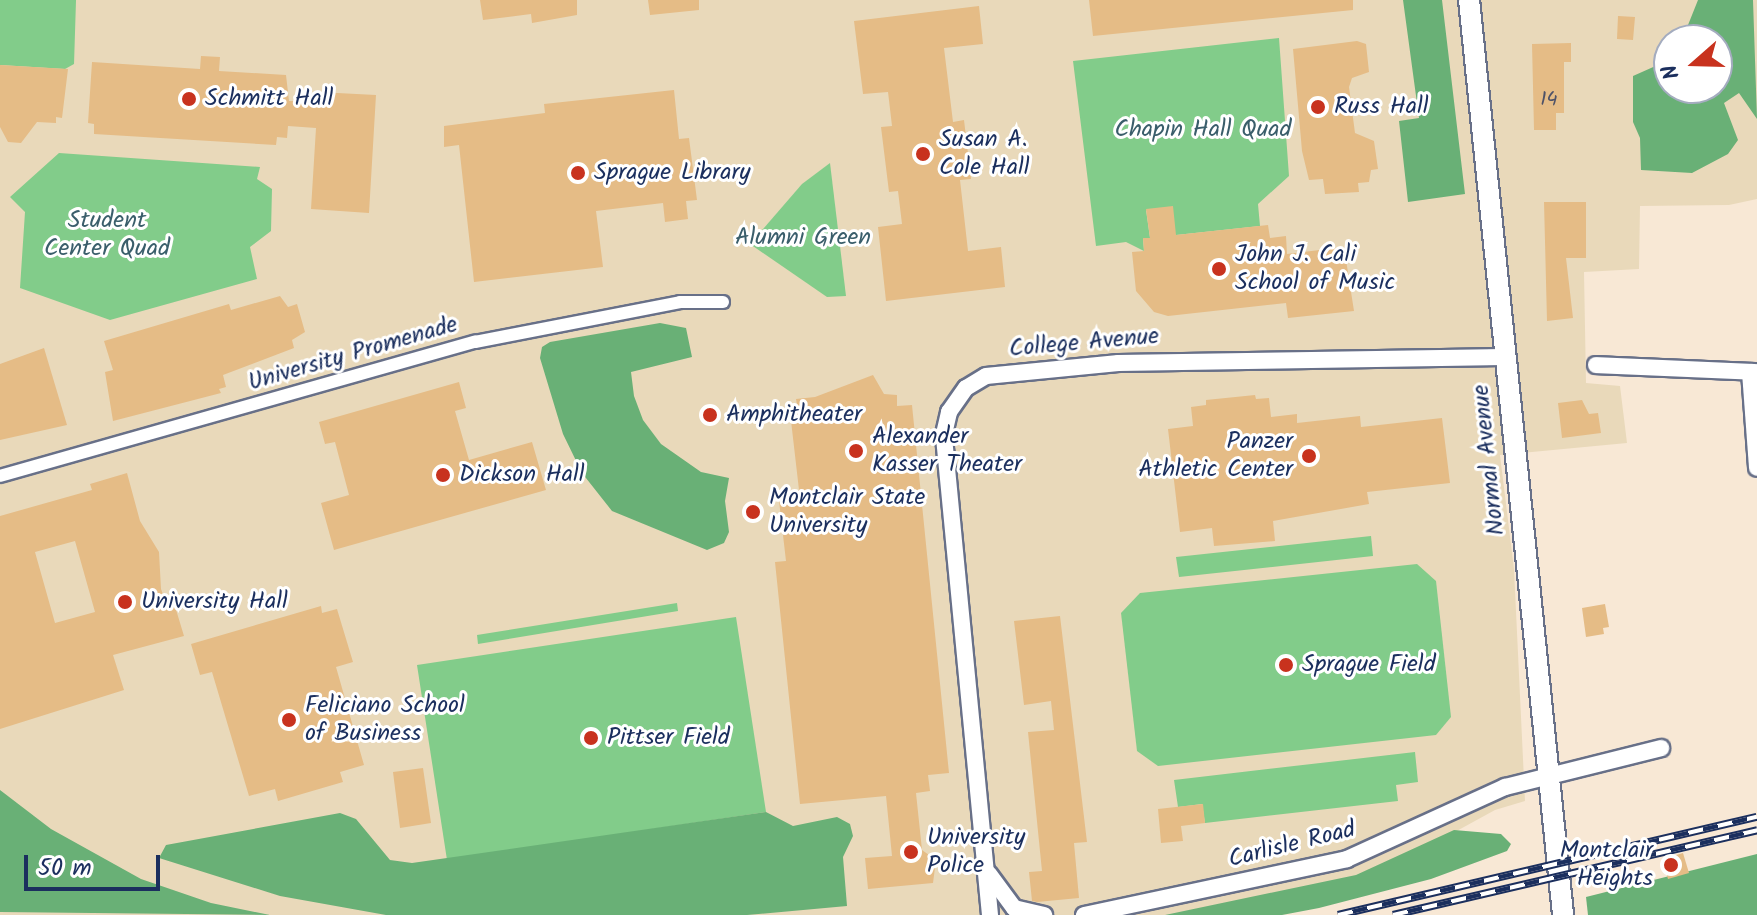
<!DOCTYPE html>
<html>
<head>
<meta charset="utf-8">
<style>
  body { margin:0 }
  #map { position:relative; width:1757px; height:915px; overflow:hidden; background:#f8e8d5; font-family:Kalam,sans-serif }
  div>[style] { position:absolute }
  .built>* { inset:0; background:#e9d9ba }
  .green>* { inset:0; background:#82cc8a }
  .forest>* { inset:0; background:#69b076 }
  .building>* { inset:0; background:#e5bc86 }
  .roads { filter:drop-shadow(2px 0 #687088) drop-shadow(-2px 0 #687088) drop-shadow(0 2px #687088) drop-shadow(0 -2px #687088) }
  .pedestrian>* { height:12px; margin:-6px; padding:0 6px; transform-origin:6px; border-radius:6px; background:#fff }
  .minor>* { height:16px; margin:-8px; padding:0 8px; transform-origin:8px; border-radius:8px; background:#fff }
  .tertiary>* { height:20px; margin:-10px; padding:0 10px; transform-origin:10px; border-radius:10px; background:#fff }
  .rail>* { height:8px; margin-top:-4px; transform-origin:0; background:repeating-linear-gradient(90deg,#fff 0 15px,#1b2f5e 0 30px); box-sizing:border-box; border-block:2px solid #1b2f5e }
  .dots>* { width:22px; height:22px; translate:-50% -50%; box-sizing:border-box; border:4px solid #fff; border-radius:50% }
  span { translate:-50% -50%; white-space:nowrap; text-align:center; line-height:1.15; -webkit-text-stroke:6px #fff; paint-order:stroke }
  .number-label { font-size:20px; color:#4e5268 }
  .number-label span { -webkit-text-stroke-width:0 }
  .poi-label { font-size:24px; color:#1b2f5e }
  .left { translate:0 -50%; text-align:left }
  .right { translate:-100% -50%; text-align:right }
  .park-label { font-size:24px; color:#3a5e6b }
  .street-label { font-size:24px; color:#1b2f5e }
  .north { position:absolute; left:1653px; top:24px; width:80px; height:80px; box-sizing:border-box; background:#fff; border:2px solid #a4acbf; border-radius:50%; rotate:250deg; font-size:22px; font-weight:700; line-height:32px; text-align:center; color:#1b2f5e }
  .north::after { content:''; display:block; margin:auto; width:28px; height:36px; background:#c8321e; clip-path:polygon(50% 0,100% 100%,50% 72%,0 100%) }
  .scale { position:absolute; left:24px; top:855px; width:136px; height:36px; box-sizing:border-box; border:4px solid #1b2f5e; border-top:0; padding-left:10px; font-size:24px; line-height:28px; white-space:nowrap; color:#1b2f5e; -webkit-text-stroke:6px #fff; paint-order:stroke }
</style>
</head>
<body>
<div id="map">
  <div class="built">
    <i style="clip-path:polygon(evenodd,0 0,1757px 0,1757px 199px,1729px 205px,1640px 206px,1639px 269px,1584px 272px,1586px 383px,1620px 386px,1627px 443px,1500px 455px,1514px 569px,1525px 801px,1495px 810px,1349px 890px,1220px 915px,0 915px,0 0,1669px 40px,1717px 40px,1717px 88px,1669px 88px,1669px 40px)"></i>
  </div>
  <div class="green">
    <i style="clip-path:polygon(0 0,76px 0,74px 64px,65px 69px,0 65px)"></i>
    <i style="clip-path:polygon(1279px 38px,1289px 176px,1258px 204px,1260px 226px,1176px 235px,1146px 210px,1150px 238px,1143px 239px,1144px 251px,1126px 242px,1096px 246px,1073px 61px)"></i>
    <i style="clip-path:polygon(59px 153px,260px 167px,257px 179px,272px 189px,271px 231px,250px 247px,257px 279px,110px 320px,20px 288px,25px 212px,10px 197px)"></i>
    <i style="clip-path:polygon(830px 163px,846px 296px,827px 297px,750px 244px,802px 184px)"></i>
    <i style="clip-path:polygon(1371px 536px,1373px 556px,1179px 577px,1176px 557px)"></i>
    <i style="clip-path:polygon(1417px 564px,1436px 581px,1451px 717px,1436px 735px,1158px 766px,1137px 751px,1121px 613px,1140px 593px)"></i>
    <i style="clip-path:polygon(677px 603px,678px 611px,478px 644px,477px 635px)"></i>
    <i style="clip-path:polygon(736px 617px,766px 812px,447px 860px,417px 665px)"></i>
    <i style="clip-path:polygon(1415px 752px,1418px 782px,1396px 785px,1398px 801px,1205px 823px,1202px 804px,1178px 807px,1174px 780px)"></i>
  </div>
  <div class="forest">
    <i style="clip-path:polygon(1403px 0,1442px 0,1465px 194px,1408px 202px,1399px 121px,1419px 118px)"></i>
    <i style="clip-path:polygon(1698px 0,1753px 0,1757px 119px,1739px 93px,1724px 103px,1738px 140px,1728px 154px,1692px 173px,1641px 170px,1640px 138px,1633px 122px,1633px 76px,1669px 60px,1669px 88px,1717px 88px,1717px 40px,1682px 40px)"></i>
    <i style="clip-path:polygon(660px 323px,686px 328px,692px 357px,631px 372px,634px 396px,643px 420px,661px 444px,701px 472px,729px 478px,725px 501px,729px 532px,724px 543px,707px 550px,612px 511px,582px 473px,563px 434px,540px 358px,542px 347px,550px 342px)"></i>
    <i style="clip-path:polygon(0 790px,51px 829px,141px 879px,211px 903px,270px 915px,0 912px)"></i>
    <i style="clip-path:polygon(766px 812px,793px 826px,837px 817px,850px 824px,853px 836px,843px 857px,847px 906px,747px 915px,386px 915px,280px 896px,159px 858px,166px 845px,340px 813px,356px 819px,390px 860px,412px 863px)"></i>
    <i style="clip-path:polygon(1454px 830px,1501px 834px,1511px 844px,1507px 851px,1431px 879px,1319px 908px,1282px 915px,1165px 915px,1356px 875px)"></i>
    <i style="clip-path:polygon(1757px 854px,1757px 915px,1588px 915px,1586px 897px)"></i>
  </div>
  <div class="building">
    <i style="clip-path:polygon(480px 0,577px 0,577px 15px,532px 23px,531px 14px,483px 20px)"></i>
    <i style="clip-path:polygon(648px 0,699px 0,699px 10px,650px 15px)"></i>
    <i style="clip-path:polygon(1089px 0,1353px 0,1353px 10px,1093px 36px)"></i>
    <i style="clip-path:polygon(979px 6px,983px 44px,944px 48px,953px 122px,964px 120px,971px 179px,960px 180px,968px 251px,1001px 247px,1005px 287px,886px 301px,878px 227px,902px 224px,898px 191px,889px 192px,881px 127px,892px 126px,888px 92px,863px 94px,854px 21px)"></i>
    <i style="clip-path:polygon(1618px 16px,1635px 17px,1633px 40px,1617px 39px)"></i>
    <i style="clip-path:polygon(1357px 41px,1366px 44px,1369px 72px,1352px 78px,1349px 87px,1355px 133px,1374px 141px,1378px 169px,1371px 170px,1369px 182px,1358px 183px,1359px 192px,1325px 194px,1323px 179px,1309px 180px,1302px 151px,1293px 49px)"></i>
    <i style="clip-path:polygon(1571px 43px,1571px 62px,1564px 62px,1564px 113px,1556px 113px,1556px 130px,1534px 130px,1532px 44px)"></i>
    <i style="clip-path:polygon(201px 56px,220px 57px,219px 71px,286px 75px,289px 101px,318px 102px,318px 92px,376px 95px,369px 213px,311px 209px,316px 128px,288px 126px,287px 138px,277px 137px,276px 145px,94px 134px,94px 124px,88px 123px,92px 62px,200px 69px)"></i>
    <i style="clip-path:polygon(0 65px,68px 69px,62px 118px,56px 117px,56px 123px,37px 122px,21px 143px,8px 142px,0 127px)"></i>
    <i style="clip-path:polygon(674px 90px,679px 139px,689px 138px,697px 200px,686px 201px,688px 219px,665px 222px,663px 203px,596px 211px,603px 267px,474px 282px,459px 145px,444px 147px,444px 126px,545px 113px,544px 104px)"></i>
    <i style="clip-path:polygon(1544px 202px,1586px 202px,1586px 258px,1566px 258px,1573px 318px,1547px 321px)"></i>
    <i style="clip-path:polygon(1173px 206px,1176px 235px,1268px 225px,1270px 238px,1286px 236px,1287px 254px,1344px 247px,1354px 311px,1288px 318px,1286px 303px,1168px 316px,1154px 312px,1136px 291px,1132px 252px,1144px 251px,1143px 238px,1150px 238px,1146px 209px)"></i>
    <i style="clip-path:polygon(280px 296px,288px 307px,297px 304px,305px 332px,292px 340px,294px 348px,223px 375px,226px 387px,219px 389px,221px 393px,113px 421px,105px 372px,113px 370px,104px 341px,229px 304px,231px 310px)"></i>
    <i style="clip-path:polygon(44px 348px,67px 425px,0 440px,0 364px)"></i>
    <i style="clip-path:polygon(873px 375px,884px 394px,897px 395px,897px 406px,912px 405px,949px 773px,928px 775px,930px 791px,916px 793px,922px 850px,936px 860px,933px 883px,868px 889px,865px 858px,892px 856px,886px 796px,800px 804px,775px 562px,786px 561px,778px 492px,799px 490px,790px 412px,798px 411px,796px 399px,815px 397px)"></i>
    <i style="clip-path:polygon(459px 382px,466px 408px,455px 411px,469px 460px,532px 442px,546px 490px,334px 550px,321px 503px,349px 495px,335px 442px,325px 444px,319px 422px)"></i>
    <i style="clip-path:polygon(1255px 395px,1256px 399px,1269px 398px,1271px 417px,1297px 414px,1297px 423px,1360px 416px,1361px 427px,1442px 418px,1450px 483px,1367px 492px,1369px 504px,1273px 521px,1275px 541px,1214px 546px,1212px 528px,1180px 532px,1168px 429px,1193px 426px,1191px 407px,1206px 405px,1206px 400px)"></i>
    <i style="clip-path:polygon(1582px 400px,1589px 414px,1598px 413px,1601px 433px,1562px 438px,1558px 403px)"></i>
    <i style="clip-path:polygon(evenodd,127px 473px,140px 521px,159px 552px,161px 589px,167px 605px,174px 603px,184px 636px,113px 655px,124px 690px,0 729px,0 516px,92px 490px,90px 484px,127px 473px,75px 541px,95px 612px,55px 623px,35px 552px,75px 541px)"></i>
    <i style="clip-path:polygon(1605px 604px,1609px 627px,1603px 628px,1604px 634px,1586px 637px,1582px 608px)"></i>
    <i style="clip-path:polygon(321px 606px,322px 613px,337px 609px,353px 662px,336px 667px,364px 765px,340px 772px,343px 782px,278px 801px,275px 789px,249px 796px,212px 672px,200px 675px,191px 644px)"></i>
    <i style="clip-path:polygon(1060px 616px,1087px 842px,1074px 843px,1079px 898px,1037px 902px,1032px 901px,1029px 872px,1042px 871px,1028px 732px,1054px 730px,1051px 701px,1024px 705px,1014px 621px)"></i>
    <i style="clip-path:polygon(423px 768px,431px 823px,400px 828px,393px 772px)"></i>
    <i style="clip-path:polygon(1203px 804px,1205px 823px,1181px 826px,1183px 841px,1161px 843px,1158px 809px)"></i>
    <i style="clip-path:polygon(1683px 853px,1689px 873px,1668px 879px,1662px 859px)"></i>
  </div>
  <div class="roads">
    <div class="pedestrian">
      <i style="left:0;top:476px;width:494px;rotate:-15.8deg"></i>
      <i style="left:475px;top:342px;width:209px;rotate:-11deg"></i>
      <i style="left:680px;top:302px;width:43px"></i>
    </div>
    <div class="minor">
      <i style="left:1596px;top:365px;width:161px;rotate:2.5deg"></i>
      <i style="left:1750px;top:372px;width:96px;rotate:85.8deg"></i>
      <i style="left:989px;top:874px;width:42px;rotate:53.7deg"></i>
      <i style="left:1014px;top:908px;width:31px;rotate:13deg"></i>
      <i style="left:990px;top:915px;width:483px;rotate:-95.5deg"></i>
      <i style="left:944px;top:434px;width:23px;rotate:-77deg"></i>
      <i style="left:949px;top:412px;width:29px;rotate:-55deg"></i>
      <i style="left:966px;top:388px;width:23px;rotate:-31deg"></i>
      <i style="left:986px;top:376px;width:133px;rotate:-5.6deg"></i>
      <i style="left:1118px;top:363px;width:386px;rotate:-0.9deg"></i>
      <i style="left:1084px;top:915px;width:269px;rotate:-12deg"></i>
      <i style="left:1347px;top:859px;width:174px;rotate:-24.5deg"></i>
      <i style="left:1505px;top:787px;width:161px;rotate:-14deg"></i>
    </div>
    <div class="tertiary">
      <i style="left:1469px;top:0;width:920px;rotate:84.13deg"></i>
    </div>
  </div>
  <div class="rail">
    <i style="left:1338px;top:915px;width:430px;rotate:-13.2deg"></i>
    <i style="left:1393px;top:915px;width:374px;rotate:-13.1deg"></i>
  </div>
  <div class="dots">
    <i style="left:189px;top:99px;background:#c8321e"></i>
    <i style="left:1318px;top:107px;background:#c8321e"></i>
    <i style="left:923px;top:154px;background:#c8321e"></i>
    <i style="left:578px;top:173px;background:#c8321e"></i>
    <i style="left:1219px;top:269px;background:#c8321e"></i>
    <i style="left:710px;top:415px;background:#c8321e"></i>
    <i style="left:856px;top:451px;background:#c8321e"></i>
    <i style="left:1309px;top:456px;background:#c8321e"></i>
    <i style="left:443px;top:475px;background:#c8321e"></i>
    <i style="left:753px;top:512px;background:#c8321e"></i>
    <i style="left:125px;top:602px;background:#c8321e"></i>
    <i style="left:1286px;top:665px;background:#c8321e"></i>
    <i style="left:289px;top:720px;background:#c8321e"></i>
    <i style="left:591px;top:738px;background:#c8321e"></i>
    <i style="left:911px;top:852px;background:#c8321e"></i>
    <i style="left:1671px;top:865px;background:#c8321e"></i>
  </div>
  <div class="number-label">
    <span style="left:1549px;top:100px">14</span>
  </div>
  <div class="poi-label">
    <span class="left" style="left:205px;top:99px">Schmitt Hall</span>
    <span class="left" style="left:1334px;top:107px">Russ Hall</span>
    <span class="left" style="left:939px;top:154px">Susan A.<br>Cole Hall</span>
    <span class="left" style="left:594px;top:173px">Sprague Library</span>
    <span class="left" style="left:1235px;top:269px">John J. Cali<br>School of Music</span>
    <span class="left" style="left:726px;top:415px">Amphitheater</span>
    <span class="left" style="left:872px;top:451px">Alexander<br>Kasser Theater</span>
    <span class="right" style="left:1293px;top:456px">Panzer<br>Athletic Center</span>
    <span class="left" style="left:459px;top:475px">Dickson Hall</span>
    <span class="left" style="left:769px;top:512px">Montclair State<br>University</span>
    <span class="left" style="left:141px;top:602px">University Hall</span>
    <span class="left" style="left:1302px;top:665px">Sprague Field</span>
    <span class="left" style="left:305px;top:720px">Feliciano School<br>of Business</span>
    <span class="left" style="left:607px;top:738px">Pittser Field</span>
    <span class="left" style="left:927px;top:852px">University<br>Police</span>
    <span class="right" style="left:1653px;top:865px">Montclair<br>Heights</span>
  </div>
  <div class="park-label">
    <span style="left:1203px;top:130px">Chapin Hall Quad</span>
    <span style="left:107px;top:235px">Student<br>Center Quad</span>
    <span style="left:803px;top:238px">Alumni Green</span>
  </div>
  <div class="street-label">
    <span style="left:1084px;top:343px;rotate:-5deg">College Avenue</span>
    <span style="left:353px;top:354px;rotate:-16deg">University Promenade</span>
    <span style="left:1489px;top:460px;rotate:-96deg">Normal Avenue</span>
    <span style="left:1292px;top:845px;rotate:-14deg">Carlisle Road</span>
  </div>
  <div class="north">N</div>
  <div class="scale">50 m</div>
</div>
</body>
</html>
